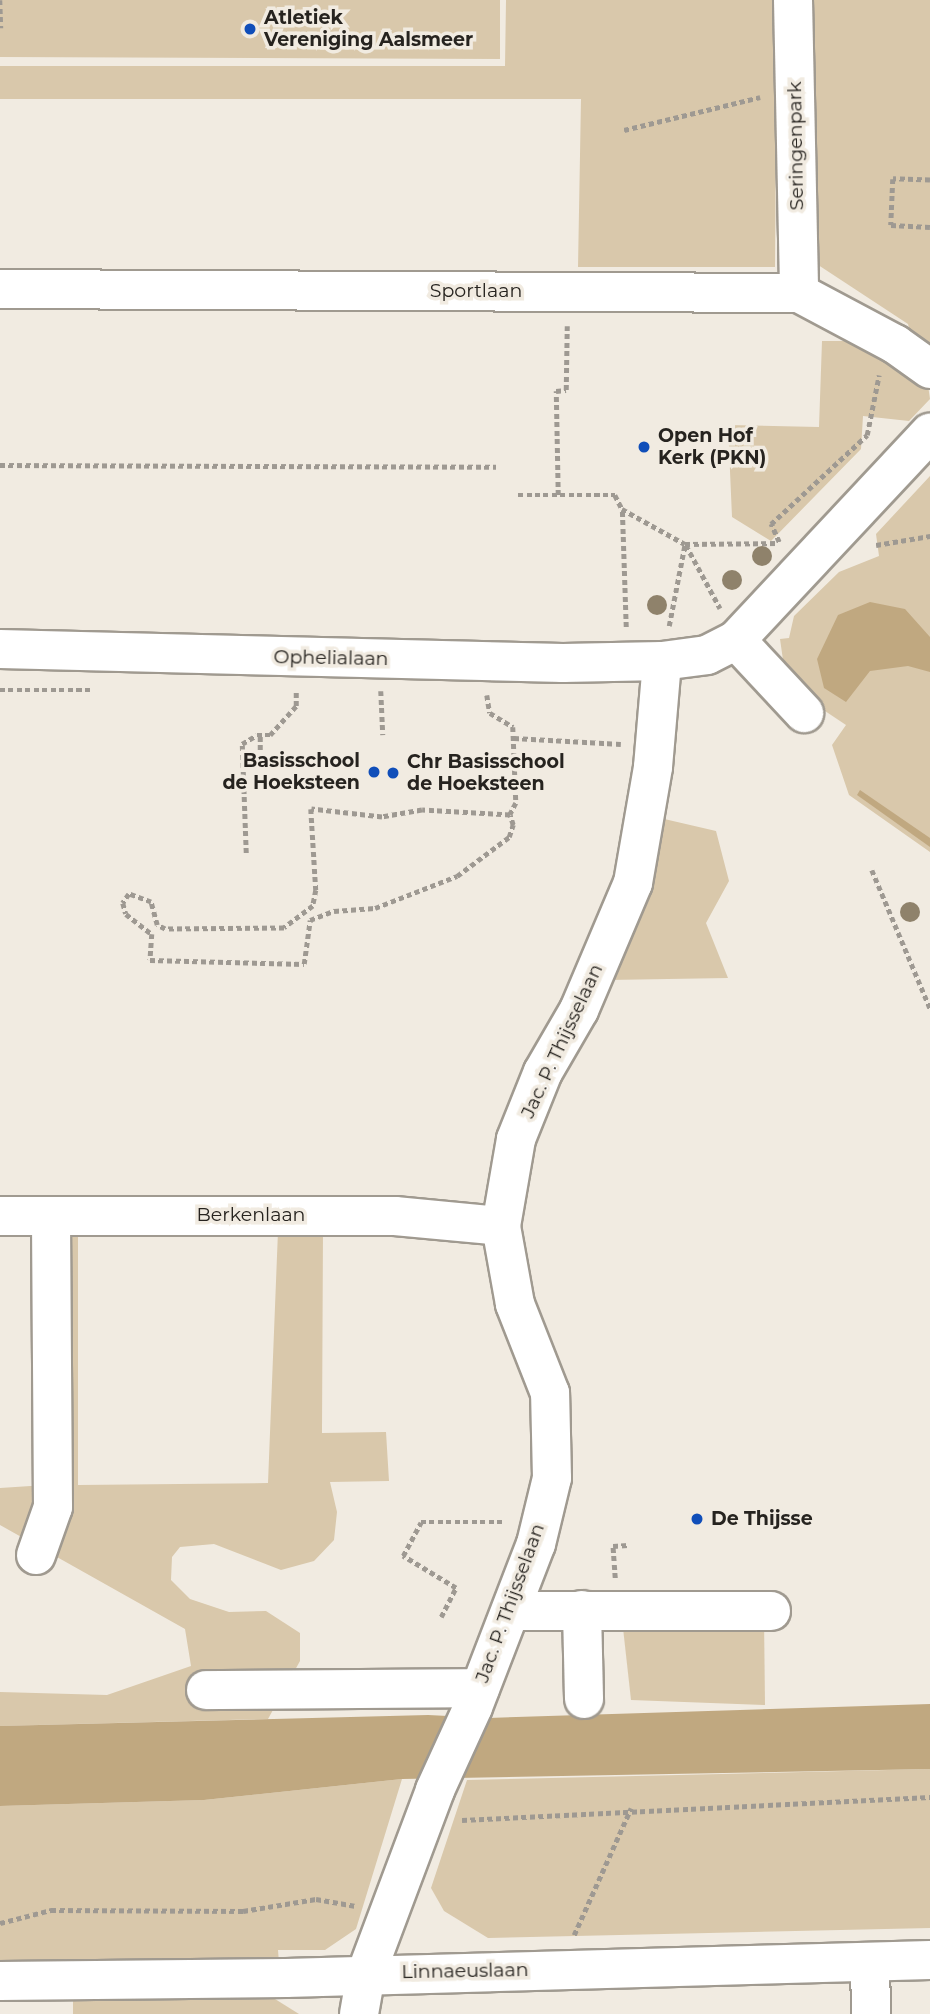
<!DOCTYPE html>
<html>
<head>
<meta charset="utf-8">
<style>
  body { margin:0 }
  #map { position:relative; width:930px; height:2014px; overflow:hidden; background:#f1ebe1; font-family:Montserrat,sans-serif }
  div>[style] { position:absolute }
  .green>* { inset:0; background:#d9c8ab }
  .water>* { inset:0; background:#c0a880 }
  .path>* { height:4.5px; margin-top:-2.25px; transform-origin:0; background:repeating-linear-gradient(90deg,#9e9992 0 5px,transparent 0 8.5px) }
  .roads { filter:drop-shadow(2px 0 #a09a90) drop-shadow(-2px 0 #a09a90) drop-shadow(0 2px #a09a90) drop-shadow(0 -2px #a09a90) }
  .minor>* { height:38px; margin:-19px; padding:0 19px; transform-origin:19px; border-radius:19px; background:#fff }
  .trees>* { width:20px; height:20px; margin:-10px; border-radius:50%; background:#8f826b }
  .dots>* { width:19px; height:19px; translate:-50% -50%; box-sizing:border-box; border:4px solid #f1ebe1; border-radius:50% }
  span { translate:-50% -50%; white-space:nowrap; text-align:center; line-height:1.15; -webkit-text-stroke:7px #f1ebe1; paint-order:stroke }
  .poi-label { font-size:19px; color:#26231f; font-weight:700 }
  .left { translate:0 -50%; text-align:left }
  .right { translate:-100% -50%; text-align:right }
  .street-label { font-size:19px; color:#26231f }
</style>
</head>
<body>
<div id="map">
  <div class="green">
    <i style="clip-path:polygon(0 0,500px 0,500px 59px,0 57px)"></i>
    <i style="clip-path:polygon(506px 0,777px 0,775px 267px,578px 267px,581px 99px,0 99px,0 66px,505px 66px)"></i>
    <i style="clip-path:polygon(809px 0,930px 0,930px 348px,911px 336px,908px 324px,803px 255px)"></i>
    <i style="clip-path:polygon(822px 341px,866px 341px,928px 385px,930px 399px,909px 421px,863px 416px,861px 449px,771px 541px,732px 517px,728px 425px,819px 427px)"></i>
    <i style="clip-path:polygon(930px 476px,930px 852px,849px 795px,832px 745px,846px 725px,807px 699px,783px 660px,780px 639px,789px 638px,794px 616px,839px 572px,879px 556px,876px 534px)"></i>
    <i style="clip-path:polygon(660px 818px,716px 831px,729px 881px,706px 923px,728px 978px,608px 980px)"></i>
    <i style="clip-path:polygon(323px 1230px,322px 1433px,386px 1432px,389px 1481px,330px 1482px,337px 1512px,334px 1540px,314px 1561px,281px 1570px,214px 1544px,180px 1547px,172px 1557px,171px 1580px,190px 1599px,229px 1612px,266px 1611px,300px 1633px,300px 1661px,268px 1719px,0 1726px,0 1692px,107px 1695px,191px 1666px,185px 1629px,0 1525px,0 1488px,46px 1485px,37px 1234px,78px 1234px,78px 1485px,268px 1483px,278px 1231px)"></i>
    <i style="clip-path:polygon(764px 1618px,765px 1705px,631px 1700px,622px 1619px)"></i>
    <i style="clip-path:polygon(930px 1769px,930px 1928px,488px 1938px,444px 1911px,431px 1888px,467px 1780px)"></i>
    <i style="clip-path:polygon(402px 1779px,356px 1929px,325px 1950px,278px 1950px,279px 1963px,0 1964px,0 1806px,204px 1800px)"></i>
    <i style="clip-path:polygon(275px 1999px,299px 2014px,73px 2014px,73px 2001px)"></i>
  </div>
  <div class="water">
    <i style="clip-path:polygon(870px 602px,905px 609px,930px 637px,930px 672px,908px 666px,870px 671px,846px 702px,824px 688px,817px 659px,838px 615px)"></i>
    <i style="clip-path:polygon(860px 790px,930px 838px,930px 847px,857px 795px)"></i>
    <i style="clip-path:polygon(930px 1704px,930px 1769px,402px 1779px,204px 1800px,0 1806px,0 1726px,428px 1715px,488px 1718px)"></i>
  </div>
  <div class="path">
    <i style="left:0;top:0;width:28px;rotate:88deg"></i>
    <i style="left:624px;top:130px;width:140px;rotate:-13.6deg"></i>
    <i style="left:930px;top:180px;width:37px;rotate:-178deg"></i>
    <i style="left:893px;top:179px;width:46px;rotate:92.5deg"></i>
    <i style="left:891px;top:225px;width:39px;rotate:3deg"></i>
    <i style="left:0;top:465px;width:496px;rotate:0.2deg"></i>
    <i style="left:518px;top:495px;width:97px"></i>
    <i style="left:615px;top:495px;width:16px;rotate:63deg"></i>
    <i style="left:558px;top:495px;width:104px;rotate:-91.1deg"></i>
    <i style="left:556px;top:391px;width:10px;rotate:-6deg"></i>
    <i style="left:566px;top:390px;width:64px;rotate:-89.1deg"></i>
    <i style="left:779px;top:542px;width:20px;rotate:-114deg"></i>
    <i style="left:771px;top:524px;width:131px;rotate:-42.8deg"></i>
    <i style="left:867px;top:435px;width:61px;rotate:-78.7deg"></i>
    <i style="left:686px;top:545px;width:72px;rotate:61.6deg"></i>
    <i style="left:876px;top:545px;width:55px;rotate:-9.5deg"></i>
    <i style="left:669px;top:626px;width:84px;rotate:-79deg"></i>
    <i style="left:626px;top:627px;width:118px;rotate:-91.9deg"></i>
    <i style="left:622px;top:509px;width:72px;rotate:29.1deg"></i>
    <i style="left:685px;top:544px;width:92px;rotate:-0.6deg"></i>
    <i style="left:0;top:690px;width:91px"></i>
    <i style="left:381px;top:691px;width:44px;rotate:87.4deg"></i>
    <i style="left:487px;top:695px;width:18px;rotate:81deg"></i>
    <i style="left:490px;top:713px;width:27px;rotate:31deg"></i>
    <i style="left:513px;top:727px;width:76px;rotate:87.7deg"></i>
    <i style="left:516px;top:803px;width:13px;rotate:117deg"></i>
    <i style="left:510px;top:815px;width:88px;rotate:-176.7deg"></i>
    <i style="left:422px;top:810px;width:41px;rotate:170.1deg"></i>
    <i style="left:382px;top:817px;width:71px;rotate:-173.6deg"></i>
    <i style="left:311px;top:809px;width:81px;rotate:86.5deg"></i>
    <i style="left:316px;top:890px;width:16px;rotate:101deg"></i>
    <i style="left:313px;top:906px;width:36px;rotate:143deg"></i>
    <i style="left:284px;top:928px;width:119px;rotate:179.5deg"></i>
    <i style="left:165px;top:929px;width:9px;rotate:-153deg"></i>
    <i style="left:157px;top:925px;width:24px;rotate:-105deg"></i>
    <i style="left:151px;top:902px;width:23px;rotate:-160deg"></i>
    <i style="left:129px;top:894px;width:11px;rotate:124deg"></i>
    <i style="left:123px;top:903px;width:11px;rotate:75deg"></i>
    <i style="left:126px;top:914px;width:33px;rotate:38deg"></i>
    <i style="left:152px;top:934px;width:26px;rotate:94deg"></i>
    <i style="left:150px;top:960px;width:154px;rotate:1.5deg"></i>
    <i style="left:304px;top:964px;width:44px;rotate:-82.2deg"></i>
    <i style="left:310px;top:920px;width:26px;rotate:-21deg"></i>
    <i style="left:334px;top:911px;width:41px;rotate:-4.2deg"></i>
    <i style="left:375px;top:908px;width:88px;rotate:-21.3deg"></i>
    <i style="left:457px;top:876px;width:65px;rotate:-36.9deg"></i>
    <i style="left:509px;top:837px;width:13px;rotate:-72deg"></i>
    <i style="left:513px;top:825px;width:10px;rotate:-107deg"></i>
    <i style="left:514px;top:738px;width:107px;rotate:3.2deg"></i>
    <i style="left:260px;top:750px;width:15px;rotate:-90deg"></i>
    <i style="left:246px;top:853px;width:109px;rotate:-92.1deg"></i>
    <i style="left:242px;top:744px;width:17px;rotate:-31deg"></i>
    <i style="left:257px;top:735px;width:13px"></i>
    <i style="left:270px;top:735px;width:39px;rotate:-48deg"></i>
    <i style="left:296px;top:706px;width:16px;rotate:-90deg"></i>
    <i style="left:872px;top:870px;width:150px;rotate:67.2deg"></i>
    <i style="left:615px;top:1578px;width:32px;rotate:-94deg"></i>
    <i style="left:613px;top:1546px;width:15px;rotate:-4deg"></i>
    <i style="left:441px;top:1617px;width:33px;rotate:-63deg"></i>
    <i style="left:456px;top:1588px;width:62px;rotate:-148.9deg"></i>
    <i style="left:403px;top:1556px;width:38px;rotate:-62deg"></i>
    <i style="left:421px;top:1522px;width:83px"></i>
    <i style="left:462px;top:1820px;width:469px;rotate:-2.8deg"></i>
    <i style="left:0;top:1923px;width:53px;rotate:-14.3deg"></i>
    <i style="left:51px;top:1910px;width:192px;rotate:0.3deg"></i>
    <i style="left:243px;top:1911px;width:74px;rotate:-9.3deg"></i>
    <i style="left:316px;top:1899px;width:39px;rotate:10deg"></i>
    <i style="left:574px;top:1935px;width:139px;rotate:-65.8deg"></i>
  </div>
  <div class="roads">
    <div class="minor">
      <i style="left:793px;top:0;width:293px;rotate:88.8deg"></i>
      <i style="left:0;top:289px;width:799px;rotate:0.29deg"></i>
      <i style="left:799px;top:293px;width:109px;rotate:28deg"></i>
      <i style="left:895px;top:344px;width:43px;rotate:35.5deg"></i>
      <i style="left:736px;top:640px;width:100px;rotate:47deg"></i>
      <i style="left:0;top:649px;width:563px;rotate:1.42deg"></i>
      <i style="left:563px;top:663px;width:99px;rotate:-1.2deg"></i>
      <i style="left:662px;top:661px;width:45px;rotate:-7.6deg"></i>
      <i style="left:707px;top:655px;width:33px;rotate:-27deg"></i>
      <i style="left:736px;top:640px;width:284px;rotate:-46.9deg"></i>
      <i style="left:0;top:1216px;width:395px"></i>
      <i style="left:395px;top:1216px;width:106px;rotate:5.4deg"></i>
      <i style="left:36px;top:1555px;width:51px;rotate:-70.5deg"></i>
      <i style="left:53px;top:1507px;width:291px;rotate:-90.4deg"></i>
      <i style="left:582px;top:1610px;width:89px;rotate:88.7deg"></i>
      <i style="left:511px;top:1611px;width:260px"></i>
      <i style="left:206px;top:1690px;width:274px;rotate:-0.4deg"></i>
      <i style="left:870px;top:1962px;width:52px;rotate:88.9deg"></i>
      <i style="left:0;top:1981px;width:286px;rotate:-0.6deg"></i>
      <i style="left:286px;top:1978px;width:644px;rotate:-1.6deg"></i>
      <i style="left:359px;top:2014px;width:41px;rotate:-80.1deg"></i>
      <i style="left:366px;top:1974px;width:197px;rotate:-69.4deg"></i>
      <i style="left:435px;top:1790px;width:91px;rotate:-65.4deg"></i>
      <i style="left:473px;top:1707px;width:175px;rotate:-68.9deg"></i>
      <i style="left:536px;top:1544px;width:68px;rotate:-76.4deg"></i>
      <i style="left:552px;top:1478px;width:85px;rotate:-91.3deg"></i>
      <i style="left:550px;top:1393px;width:96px;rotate:-111.5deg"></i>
      <i style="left:515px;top:1304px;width:79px;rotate:-100.2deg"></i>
      <i style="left:501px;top:1226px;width:88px;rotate:-80.2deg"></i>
      <i style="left:516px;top:1139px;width:72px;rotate:-68.1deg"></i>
      <i style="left:543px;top:1072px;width:72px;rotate:-59.9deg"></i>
      <i style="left:579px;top:1010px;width:138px;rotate:-67deg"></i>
      <i style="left:633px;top:883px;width:118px;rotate:-80.2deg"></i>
      <i style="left:653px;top:767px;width:106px;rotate:-85.1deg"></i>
    </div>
  </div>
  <div class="trees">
    <i style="left:762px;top:556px"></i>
    <i style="left:732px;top:580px"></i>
    <i style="left:657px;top:605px"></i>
    <i style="left:910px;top:912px"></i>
  </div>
  <div class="dots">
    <i style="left:250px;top:29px;background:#104eb9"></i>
    <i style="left:644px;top:447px;background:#104eb9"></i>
    <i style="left:374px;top:772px;background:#104eb9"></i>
    <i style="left:393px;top:773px;background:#104eb9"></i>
    <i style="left:697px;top:1519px;background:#104eb9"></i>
  </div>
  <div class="poi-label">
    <span class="left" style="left:264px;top:29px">Atletiek<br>Vereniging Aalsmeer</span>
    <span class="left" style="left:658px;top:447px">Open Hof<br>Kerk (PKN)</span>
    <span class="right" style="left:360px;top:772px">Basisschool<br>de Hoeksteen</span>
    <span class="left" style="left:407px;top:773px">Chr Basisschool<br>de Hoeksteen</span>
    <span class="left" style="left:711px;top:1519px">De Thijsse</span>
  </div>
  <div class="street-label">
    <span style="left:796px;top:146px;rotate:-91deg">Seringenpark</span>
    <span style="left:476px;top:291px">Sportlaan</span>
    <span style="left:331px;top:658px;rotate:1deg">Ophelialaan</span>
    <span style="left:562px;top:1041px;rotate:-65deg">Jac. P. Thijsselaan</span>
    <span style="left:251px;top:1215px">Berkenlaan</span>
    <span style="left:510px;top:1603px;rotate:-70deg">Jac. P. Thijsselaan</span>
    <span style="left:465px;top:1971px;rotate:-1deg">Linnaeuslaan</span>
  </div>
</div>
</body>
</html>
